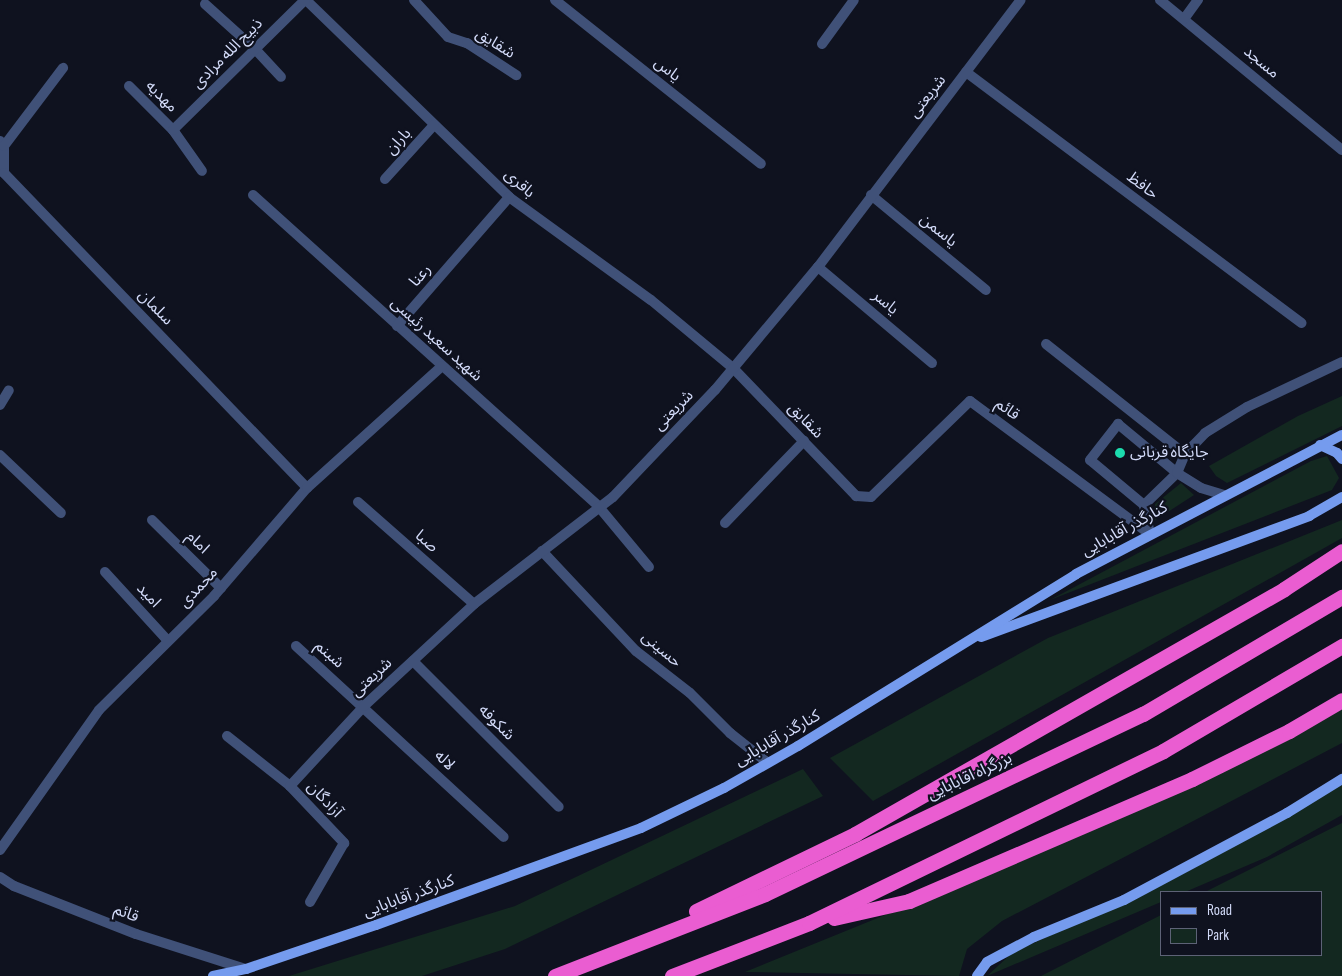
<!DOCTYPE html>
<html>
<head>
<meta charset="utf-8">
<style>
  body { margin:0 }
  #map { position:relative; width:1342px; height:976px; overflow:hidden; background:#0f121f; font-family:"Sofia Sans Condensed","Noto Sans Arabic",sans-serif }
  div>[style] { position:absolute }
  .green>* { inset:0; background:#132820 }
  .lane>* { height:10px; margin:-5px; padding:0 5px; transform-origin:5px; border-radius:5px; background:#405178 }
  .street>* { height:10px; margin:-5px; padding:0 5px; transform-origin:5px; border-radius:5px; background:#405178 }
  .secondary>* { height:10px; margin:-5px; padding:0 5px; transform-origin:5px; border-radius:5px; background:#759bee }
  .highway>* { height:15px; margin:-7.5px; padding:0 7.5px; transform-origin:7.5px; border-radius:7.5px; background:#ea5dd1 }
  .dots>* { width:14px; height:14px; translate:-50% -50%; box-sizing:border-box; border:2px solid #0f121f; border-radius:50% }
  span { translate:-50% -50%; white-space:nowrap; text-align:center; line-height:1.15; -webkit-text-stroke:4.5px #0f121f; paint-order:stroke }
  .street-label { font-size:16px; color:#d3dbf9 }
  .poi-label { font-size:16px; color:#d3dbf9 }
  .left { translate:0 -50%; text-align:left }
  .legend { position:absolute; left:1160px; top:891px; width:162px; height:65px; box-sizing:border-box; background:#0f121f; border:1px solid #5d6276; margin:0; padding:6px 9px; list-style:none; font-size:15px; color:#d3dbf9 }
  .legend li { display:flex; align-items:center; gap:10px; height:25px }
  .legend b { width:25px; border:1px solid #5d6276 }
</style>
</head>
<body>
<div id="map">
  <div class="green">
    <i style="clip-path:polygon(1342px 396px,1342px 426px,1227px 483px,1216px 476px,1209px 466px,1298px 416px)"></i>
    <i style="clip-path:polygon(1327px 456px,1339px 478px,1332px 490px,1050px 600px,1311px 461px)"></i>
    <i style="clip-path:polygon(1181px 483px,1194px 495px,1154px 521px,1155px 504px)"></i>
    <i style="clip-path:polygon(1342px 520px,1342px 538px,873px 801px,830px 758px,1048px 638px)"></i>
    <i style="clip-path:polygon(1342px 707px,1342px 743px,1002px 921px,967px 949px,959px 976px,745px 972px,1077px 837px,1281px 743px)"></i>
    <i style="clip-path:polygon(803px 769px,823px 796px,505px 949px,422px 976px,289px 976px,515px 906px)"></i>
    <i style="clip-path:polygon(1342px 785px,1342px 815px,1267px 857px,1185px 892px,1161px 892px,1161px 902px,987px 976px,1012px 953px,1187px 872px)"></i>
    <i style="clip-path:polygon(1342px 823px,1342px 976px,1041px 976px,1161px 915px,1161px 955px,1321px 955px,1321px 892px,1205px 892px)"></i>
  </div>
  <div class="lane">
    <i style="left:1046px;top:344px;width:177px;rotate:38.4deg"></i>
    <i style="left:1144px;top:505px;width:46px;rotate:-44.1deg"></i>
    <i style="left:599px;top:507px;width:78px;rotate:50.2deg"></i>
    <i style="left:1150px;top:534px;width:30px;rotate:-102deg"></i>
    <i style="left:1144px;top:505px;width:70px;rotate:-140.2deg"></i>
    <i style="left:1090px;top:460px;width:46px;rotate:-52.1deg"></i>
    <i style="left:1118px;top:424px;width:77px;rotate:39.7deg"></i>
    <i style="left:1177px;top:473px;width:28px;rotate:32deg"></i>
    <i style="left:1201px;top:488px;width:24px;rotate:17deg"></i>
  </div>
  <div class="street">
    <i style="left:306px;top:0;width:283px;rotate:44.1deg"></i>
    <i style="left:509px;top:197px;width:175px;rotate:36deg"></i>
    <i style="left:651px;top:300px;width:107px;rotate:39.7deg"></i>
    <i style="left:733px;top:368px;width:178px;rotate:46.1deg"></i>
    <i style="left:856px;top:496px;width:15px;rotate:4deg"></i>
    <i style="left:871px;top:497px;width:138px;rotate:-44.1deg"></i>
    <i style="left:970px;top:401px;width:224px;rotate:36.5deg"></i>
    <i style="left:414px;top:0;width:50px;rotate:47.4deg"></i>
    <i style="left:448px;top:37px;width:20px;rotate:18deg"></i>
    <i style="left:467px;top:43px;width:59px;rotate:33.1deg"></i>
    <i style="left:555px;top:0;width:263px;rotate:38.5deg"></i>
    <i style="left:1160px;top:0;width:236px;rotate:39.5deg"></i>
    <i style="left:205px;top:4px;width:67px;rotate:42deg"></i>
    <i style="left:255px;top:49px;width:38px;rotate:47deg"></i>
    <i style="left:1184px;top:19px;width:24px;rotate:-54deg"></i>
    <i style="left:822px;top:44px;width:54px;rotate:-54deg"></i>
    <i style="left:966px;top:72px;width:419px;rotate:36.8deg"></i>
    <i style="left:129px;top:86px;width:62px;rotate:45deg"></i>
    <i style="left:173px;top:130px;width:50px;rotate:54.7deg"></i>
    <i style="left:173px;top:130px;width:185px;rotate:-44.6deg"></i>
    <i style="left:0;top:141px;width:6px;rotate:51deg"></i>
    <i style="left:4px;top:146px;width:27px;rotate:90deg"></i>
    <i style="left:4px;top:173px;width:437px;rotate:46.1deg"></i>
    <i style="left:4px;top:146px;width:98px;rotate:-52.9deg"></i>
    <i style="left:385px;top:179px;width:73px;rotate:-47.8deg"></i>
    <i style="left:253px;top:195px;width:466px;rotate:42deg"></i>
    <i style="left:871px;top:195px;width:149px;rotate:39.6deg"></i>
    <i style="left:818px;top:267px;width:149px;rotate:40.1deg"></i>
    <i style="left:397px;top:326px;width:171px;rotate:-49deg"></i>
    <i style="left:0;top:405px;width:17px;rotate:-59deg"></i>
    <i style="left:0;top:455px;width:84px;rotate:43.6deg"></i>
    <i style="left:1177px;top:473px;width:21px;rotate:-67deg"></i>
    <i style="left:1185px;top:454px;width:29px;rotate:-46deg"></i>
    <i style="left:1205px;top:433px;width:49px;rotate:-31.8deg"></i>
    <i style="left:1247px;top:407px;width:105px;rotate:-25.3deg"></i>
    <i style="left:358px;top:502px;width:154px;rotate:41.3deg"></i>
    <i style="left:152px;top:520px;width:97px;rotate:44.6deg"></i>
    <i style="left:725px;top:523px;width:114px;rotate:-46.1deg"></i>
    <i style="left:542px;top:551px;width:137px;rotate:46.8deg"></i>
    <i style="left:636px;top:651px;width:68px;rotate:37.9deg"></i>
    <i style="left:690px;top:693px;width:57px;rotate:45deg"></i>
    <i style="left:730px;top:733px;width:48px;rotate:38.3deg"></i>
    <i style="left:105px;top:572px;width:93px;rotate:47.6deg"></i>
    <i style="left:296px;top:646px;width:282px;rotate:42.6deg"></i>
    <i style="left:413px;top:661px;width:206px;rotate:45deg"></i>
    <i style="left:227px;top:736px;width:80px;rotate:38.4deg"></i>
    <i style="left:290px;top:786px;width:79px;rotate:46.5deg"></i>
    <i style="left:344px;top:843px;width:68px;rotate:120deg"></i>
    <i style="left:290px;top:786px;width:109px;rotate:-47.2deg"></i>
    <i style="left:364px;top:706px;width:150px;rotate:-42.8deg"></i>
    <i style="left:474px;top:604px;width:175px;rotate:-37.6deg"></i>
    <i style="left:613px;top:497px;width:148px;rotate:-46.4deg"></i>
    <i style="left:715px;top:390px;width:160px;rotate:-50.1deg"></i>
    <i style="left:818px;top:267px;width:335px;rotate:-52.8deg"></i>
    <i style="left:0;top:850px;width:171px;rotate:-54.7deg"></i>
    <i style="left:99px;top:710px;width:162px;rotate:-44.7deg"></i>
    <i style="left:214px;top:596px;width:143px;rotate:-49.3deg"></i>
    <i style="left:307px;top:488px;width:182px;rotate:-42.1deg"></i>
    <i style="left:0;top:877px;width:17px;rotate:33deg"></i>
    <i style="left:14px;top:886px;width:131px;rotate:21.5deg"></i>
    <i style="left:136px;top:934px;width:115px;rotate:17.7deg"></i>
  </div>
  <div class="secondary">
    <i style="left:1320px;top:445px;width:19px;rotate:25deg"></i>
    <i style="left:1337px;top:453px;width:8px;rotate:50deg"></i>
    <i style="left:981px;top:637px;width:350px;rotate:-20.2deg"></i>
    <i style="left:1309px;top:516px;width:38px;rotate:-30deg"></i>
    <i style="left:213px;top:976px;width:34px;rotate:-12deg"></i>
    <i style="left:246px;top:969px;width:137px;rotate:-18.7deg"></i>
    <i style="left:376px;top:925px;width:282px;rotate:-20.1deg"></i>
    <i style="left:641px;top:828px;width:92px;rotate:-25.7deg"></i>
    <i style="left:724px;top:788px;width:85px;rotate:-29.6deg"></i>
    <i style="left:798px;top:746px;width:327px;rotate:-31.7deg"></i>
    <i style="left:1076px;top:574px;width:300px;rotate:-27.6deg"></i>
    <i style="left:977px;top:976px;width:17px;rotate:-54deg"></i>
    <i style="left:987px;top:962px;width:53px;rotate:-28deg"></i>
    <i style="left:1034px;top:937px;width:97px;rotate:-22.3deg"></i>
    <i style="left:1124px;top:900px;width:185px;rotate:-28.1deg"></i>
    <i style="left:1287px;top:813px;width:65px;rotate:-31.7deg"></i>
  </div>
  <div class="highway">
    <i style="left:696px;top:911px;width:177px;rotate:-25.8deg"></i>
    <i style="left:855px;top:834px;width:494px;rotate:-29.7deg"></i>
    <i style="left:1284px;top:589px;width:69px;rotate:-33.2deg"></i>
    <i style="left:834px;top:918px;width:77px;rotate:-12.8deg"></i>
    <i style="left:909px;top:901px;width:308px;rotate:-23.3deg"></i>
    <i style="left:1192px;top:779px;width:108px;rotate:-26.3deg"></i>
    <i style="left:1289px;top:731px;width:61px;rotate:-30.3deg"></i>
    <i style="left:555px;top:976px;width:225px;rotate:-21.3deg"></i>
    <i style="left:765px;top:894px;width:419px;rotate:-25.5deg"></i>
    <i style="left:1143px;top:714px;width:231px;rotate:-30.5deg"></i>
    <i style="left:672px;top:976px;width:147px;rotate:-21.1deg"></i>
    <i style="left:809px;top:923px;width:394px;rotate:-25.9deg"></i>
    <i style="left:1163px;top:751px;width:208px;rotate:-30.4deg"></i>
  </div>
  <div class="dots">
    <i style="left:1120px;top:453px;background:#1cdcae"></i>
  </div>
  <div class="street-label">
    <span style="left:495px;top:44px;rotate:32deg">شقایق</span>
    <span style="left:228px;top:54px;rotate:-45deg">ذبیح الله مرادی</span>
    <span style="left:1261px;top:63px;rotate:40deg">مسجد</span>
    <span style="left:667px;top:70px;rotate:38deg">یاس</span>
    <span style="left:161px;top:97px;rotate:45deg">مهدیه</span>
    <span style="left:928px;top:97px;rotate:-52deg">شریعتی</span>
    <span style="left:399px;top:142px;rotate:-48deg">باران</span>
    <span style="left:519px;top:184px;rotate:41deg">باقری</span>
    <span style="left:1142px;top:186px;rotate:37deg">حافظ</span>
    <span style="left:938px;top:231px;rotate:39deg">یاسمن</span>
    <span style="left:421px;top:276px;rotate:-49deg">رعنا</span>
    <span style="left:885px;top:303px;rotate:40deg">یاسر</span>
    <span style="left:155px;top:308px;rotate:46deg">سلمان</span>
    <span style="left:436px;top:340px;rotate:42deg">شهید سعید رئیسی</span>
    <span style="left:1007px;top:410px;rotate:36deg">قائم</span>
    <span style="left:674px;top:411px;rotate:-46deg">شریعتی</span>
    <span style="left:805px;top:421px;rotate:46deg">شقایق</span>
    <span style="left:1125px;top:530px;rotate:-29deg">کنارگذر آقابابایی</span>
    <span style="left:426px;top:542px;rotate:41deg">صبا</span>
    <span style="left:197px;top:543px;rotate:44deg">امام</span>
    <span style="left:199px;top:588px;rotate:-47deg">محمدی</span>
    <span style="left:148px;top:596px;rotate:47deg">امید</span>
    <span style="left:661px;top:650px;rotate:40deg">حسینی</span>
    <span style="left:329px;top:655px;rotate:42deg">شبنم</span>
    <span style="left:372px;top:678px;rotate:-43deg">شریعتی</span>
    <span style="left:496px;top:723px;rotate:45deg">شکوفه</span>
    <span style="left:778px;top:739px;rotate:-30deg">کنارگذر آقابابایی</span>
    <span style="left:444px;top:761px;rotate:43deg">لاله</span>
    <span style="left:970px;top:777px;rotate:-25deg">بزرگراه اقابابایی</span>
    <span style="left:324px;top:800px;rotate:47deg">آزادگان</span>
    <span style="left:409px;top:897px;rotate:-20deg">کنارگذر آقابابایی</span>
    <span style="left:126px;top:914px;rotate:21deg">قائم</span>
  </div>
  <div class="poi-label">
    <span class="left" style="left:1130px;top:453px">جایگاه قربانی</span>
  </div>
  <ul class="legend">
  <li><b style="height:6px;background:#759bee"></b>Road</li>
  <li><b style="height:14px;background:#132820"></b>Park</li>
  </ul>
</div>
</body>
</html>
